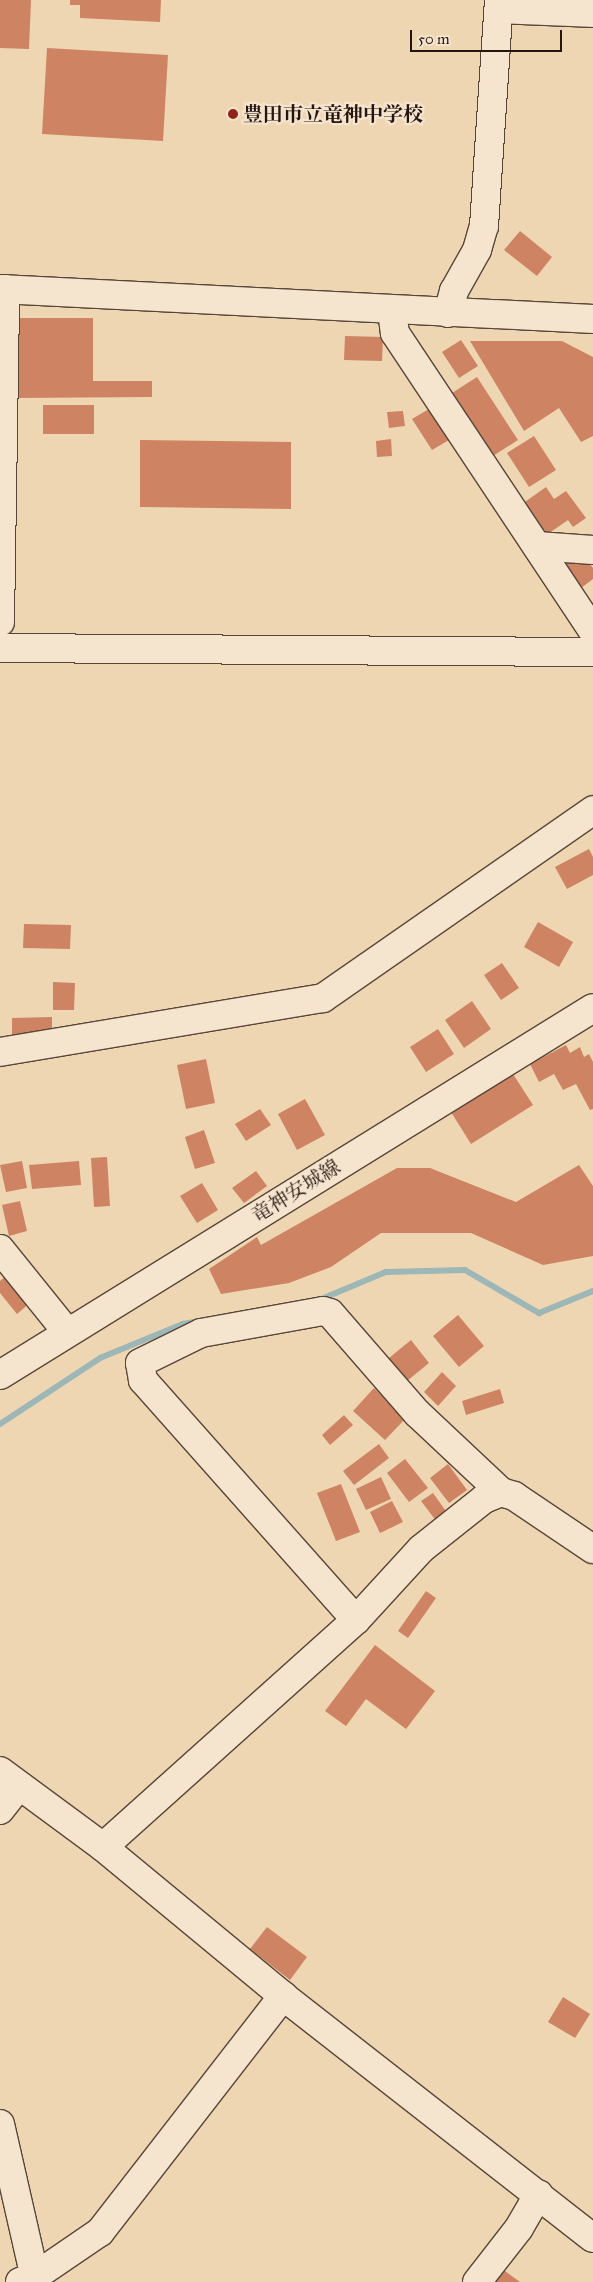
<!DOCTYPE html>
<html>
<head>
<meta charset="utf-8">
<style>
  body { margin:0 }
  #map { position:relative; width:593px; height:2282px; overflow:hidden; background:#efd6b3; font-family:"IM FELL Great Primer","Noto Serif JP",serif }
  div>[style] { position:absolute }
  .stream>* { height:6px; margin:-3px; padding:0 3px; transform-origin:3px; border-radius:3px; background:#9db7b7 }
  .building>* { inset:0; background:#ce8363 }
  .roads { filter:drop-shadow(1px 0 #574638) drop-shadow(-1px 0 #574638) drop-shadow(0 1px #574638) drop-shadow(0 -1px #574638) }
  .minor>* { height:28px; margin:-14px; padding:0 14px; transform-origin:14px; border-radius:14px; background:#f5e4ce }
  .dots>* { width:14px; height:14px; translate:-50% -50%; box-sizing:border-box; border:2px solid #f5e4ce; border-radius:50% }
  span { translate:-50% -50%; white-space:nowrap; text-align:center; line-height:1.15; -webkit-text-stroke:4.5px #f5e4ce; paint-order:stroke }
  .poi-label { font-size:20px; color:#24160f; font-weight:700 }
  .left { translate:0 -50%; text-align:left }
  .street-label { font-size:20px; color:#24160f }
  .scale { position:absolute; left:410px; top:30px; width:152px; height:22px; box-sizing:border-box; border:2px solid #24160f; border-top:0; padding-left:6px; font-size:15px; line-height:18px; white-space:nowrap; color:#24160f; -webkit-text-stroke:4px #f5e4ce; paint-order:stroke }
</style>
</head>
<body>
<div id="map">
  <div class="stream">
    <i style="left:319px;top:1300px;width:73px;rotate:-22.7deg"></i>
    <i style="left:386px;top:1272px;width:79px;rotate:-1.5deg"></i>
    <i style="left:465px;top:1270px;width:86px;rotate:30.2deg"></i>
    <i style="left:539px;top:1313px;width:58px;rotate:-22.2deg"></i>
    <i style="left:0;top:1424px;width:120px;rotate:-33.4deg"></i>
    <i style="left:100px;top:1358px;width:90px;rotate:-22.3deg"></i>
    <i style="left:183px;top:1324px;width:17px;rotate:-10deg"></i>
  </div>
  <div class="building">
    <i style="clip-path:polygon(0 0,31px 0,29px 49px,0 48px)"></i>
    <i style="clip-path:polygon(70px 0,161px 0,160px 22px,80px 18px,80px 5px,70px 5px)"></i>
    <i style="clip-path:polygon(47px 48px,168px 55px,163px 141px,42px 134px)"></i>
    <i style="clip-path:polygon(520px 231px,552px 257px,537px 276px,504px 250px)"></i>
    <i style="clip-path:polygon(15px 318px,93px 318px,93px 381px,152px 381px,152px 397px,15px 398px)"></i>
    <i style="clip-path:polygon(345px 336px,383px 337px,382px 361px,344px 360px)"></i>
    <i style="clip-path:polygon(461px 340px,478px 366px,459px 378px,442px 352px)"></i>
    <i style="clip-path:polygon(470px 341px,562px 341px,593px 357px,593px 436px,581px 442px,559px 408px,524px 431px)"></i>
    <i style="clip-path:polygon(477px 377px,518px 440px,493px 456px,452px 393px)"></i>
    <i style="clip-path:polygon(43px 405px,94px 405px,94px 434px,43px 434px)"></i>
    <i style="clip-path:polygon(429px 409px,449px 440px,432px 450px,412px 419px)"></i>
    <i style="clip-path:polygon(403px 411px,405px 426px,389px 428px,387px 412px)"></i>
    <i style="clip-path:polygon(534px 436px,556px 470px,529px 487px,507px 453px)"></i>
    <i style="clip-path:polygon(391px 439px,392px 456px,377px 457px,376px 441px)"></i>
    <i style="clip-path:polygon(140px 440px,291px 442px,291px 509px,140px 507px)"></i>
    <i style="clip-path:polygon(546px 487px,554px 499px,566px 491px,586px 518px,573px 527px,568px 520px,545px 536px,522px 504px)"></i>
    <i style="clip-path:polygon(573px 556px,578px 563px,585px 558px,593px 568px,593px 579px,581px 588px,563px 563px)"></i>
    <i style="clip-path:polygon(589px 849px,593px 857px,593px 875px,567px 889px,555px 867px)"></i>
    <i style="clip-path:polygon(538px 922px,573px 942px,559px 967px,524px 947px)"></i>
    <i style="clip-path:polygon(24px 924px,71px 925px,70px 949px,23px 948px)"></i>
    <i style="clip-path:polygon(502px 963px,519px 988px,501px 1000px,484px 975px)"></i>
    <i style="clip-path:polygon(53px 982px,75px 983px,74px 1010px,53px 1010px)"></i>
    <i style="clip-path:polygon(472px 1001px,491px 1029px,464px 1048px,445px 1020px)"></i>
    <i style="clip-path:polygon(52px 1017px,52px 1036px,12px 1036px,12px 1018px)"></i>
    <i style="clip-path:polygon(438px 1029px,454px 1054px,426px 1072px,410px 1047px)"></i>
    <i style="clip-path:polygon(566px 1045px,570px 1053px,580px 1047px,584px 1057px,589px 1054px,593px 1062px,593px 1109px,590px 1110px,576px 1084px,563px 1090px,554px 1074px,539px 1082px,530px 1064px)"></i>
    <i style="clip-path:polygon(206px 1059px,215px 1103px,186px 1109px,177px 1065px)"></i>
    <i style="clip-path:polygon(513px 1074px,533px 1105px,471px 1144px,451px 1112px)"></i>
    <i style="clip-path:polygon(305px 1099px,325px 1135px,297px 1150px,278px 1114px)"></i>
    <i style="clip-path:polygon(260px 1109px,271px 1125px,246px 1141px,235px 1124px)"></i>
    <i style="clip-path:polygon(204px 1130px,215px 1163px,195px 1169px,185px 1137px)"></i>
    <i style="clip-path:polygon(107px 1157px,110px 1206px,94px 1207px,91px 1158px)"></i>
    <i style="clip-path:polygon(22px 1161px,27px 1188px,6px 1192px,0 1165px)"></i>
    <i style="clip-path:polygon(79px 1161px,81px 1185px,32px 1189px,29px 1165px)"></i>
    <i style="clip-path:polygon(579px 1165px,593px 1186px,593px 1256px,543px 1265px,471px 1233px,381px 1233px,331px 1267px,289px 1283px,221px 1294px,209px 1269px,257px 1237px,261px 1245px,397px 1168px,430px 1168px,516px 1202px)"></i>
    <i style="clip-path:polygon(256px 1171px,267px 1186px,244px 1203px,232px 1188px)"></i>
    <i style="clip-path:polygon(202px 1183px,218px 1210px,197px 1223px,180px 1196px)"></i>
    <i style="clip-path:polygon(20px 1201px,27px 1231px,9px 1236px,2px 1205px)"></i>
    <i style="clip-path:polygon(7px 1275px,31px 1302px,17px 1314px,0 1293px,0 1281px)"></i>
    <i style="clip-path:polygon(458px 1315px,484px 1346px,459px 1367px,433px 1336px)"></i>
    <i style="clip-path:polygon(411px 1340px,429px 1363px,407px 1381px,389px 1358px)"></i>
    <i style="clip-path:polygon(442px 1372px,456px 1386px,438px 1406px,424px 1392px)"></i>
    <i style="clip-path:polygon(374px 1388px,406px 1418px,385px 1440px,353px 1411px)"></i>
    <i style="clip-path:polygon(500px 1389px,504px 1403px,466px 1415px,462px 1401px)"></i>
    <i style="clip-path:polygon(344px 1415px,353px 1425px,330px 1445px,322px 1435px)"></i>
    <i style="clip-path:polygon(379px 1444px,389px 1458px,354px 1485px,343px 1471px)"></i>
    <i style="clip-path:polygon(405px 1459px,428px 1488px,409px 1502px,387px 1473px)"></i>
    <i style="clip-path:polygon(448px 1464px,467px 1490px,449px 1503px,430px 1478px)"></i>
    <i style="clip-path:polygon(381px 1477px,391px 1499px,366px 1510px,356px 1489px)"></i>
    <i style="clip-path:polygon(341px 1484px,360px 1532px,336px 1541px,317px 1493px)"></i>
    <i style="clip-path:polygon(433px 1493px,448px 1514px,437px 1522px,421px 1501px)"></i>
    <i style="clip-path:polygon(392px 1501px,403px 1522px,380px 1533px,370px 1512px)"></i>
    <i style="clip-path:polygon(426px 1591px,436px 1598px,408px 1638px,398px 1631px)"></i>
    <i style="clip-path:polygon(375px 1645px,435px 1691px,406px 1729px,366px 1699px,346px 1726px,325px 1711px)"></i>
    <i style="clip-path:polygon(267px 1927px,307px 1957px,290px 1980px,250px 1949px)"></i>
    <i style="clip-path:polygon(563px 1997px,590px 2014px,575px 2038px,548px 2022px)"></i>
    <i style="clip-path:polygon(501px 2268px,520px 2282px,490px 2282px)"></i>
  </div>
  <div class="roads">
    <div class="minor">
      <i style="left:499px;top:9px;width:94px;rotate:2.4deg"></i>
      <i style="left:0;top:289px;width:594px;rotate:2.9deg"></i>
      <i style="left:392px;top:310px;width:23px;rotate:83deg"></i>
      <i style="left:395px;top:333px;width:358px;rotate:56.4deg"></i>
      <i style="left:448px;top:313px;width:23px;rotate:-75deg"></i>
      <i style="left:454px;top:291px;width:47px;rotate:-60.7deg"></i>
      <i style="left:477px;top:250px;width:25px;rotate:-74deg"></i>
      <i style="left:484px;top:226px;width:226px;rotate:-86.2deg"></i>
      <i style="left:537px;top:546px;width:56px;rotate:4.1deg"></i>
      <i style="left:0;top:622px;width:333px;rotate:-89.1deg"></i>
      <i style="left:0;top:648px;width:593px;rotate:0.39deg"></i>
      <i style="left:0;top:1052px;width:327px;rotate:-9.5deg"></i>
      <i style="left:323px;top:998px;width:329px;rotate:-34.8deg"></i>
      <i style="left:0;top:1249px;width:107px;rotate:51.1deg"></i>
      <i style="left:0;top:1375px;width:697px;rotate:-31.75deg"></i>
      <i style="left:356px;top:1620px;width:321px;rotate:-131.6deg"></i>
      <i style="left:143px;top:1380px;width:17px;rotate:-100deg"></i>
      <i style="left:140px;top:1363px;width:68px;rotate:-26.2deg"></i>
      <i style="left:201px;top:1333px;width:124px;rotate:-10.2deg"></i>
      <i style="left:323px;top:1311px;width:7px;rotate:16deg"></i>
      <i style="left:330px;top:1313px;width:133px;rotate:49deg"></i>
      <i style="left:417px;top:1413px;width:115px;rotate:43.2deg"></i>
      <i style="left:501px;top:1492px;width:14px;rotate:17deg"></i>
      <i style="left:514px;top:1496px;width:95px;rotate:33.9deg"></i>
      <i style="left:0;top:1771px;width:128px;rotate:36.4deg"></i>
      <i style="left:103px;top:1847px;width:234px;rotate:39.6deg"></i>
      <i style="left:283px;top:1996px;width:393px;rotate:38deg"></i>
      <i style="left:0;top:1810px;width:31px;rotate:-52deg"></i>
      <i style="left:103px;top:1847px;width:340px;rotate:-41.9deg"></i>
      <i style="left:356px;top:1620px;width:96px;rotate:-47.5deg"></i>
      <i style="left:421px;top:1549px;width:80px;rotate:-38.4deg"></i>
      <i style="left:484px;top:1499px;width:18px;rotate:-22deg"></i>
      <i style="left:0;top:2124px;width:162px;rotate:77.2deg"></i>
      <i style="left:20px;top:2282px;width:15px;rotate:-20deg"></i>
      <i style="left:34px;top:2277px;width:80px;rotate:-34.3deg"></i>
      <i style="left:100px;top:2232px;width:299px;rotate:-52.2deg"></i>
      <i style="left:477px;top:2282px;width:68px;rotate:-52.1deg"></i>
      <i style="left:519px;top:2228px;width:39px;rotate:-60deg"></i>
    </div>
  </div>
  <div class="dots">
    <i style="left:233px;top:114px;background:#8f2418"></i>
  </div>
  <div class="poi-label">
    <span class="left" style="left:243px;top:114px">豊田市立竜神中学校</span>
  </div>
  <div class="street-label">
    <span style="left:296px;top:1191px;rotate:-32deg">竜神安城線</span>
  </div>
  <div class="scale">50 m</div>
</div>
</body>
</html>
